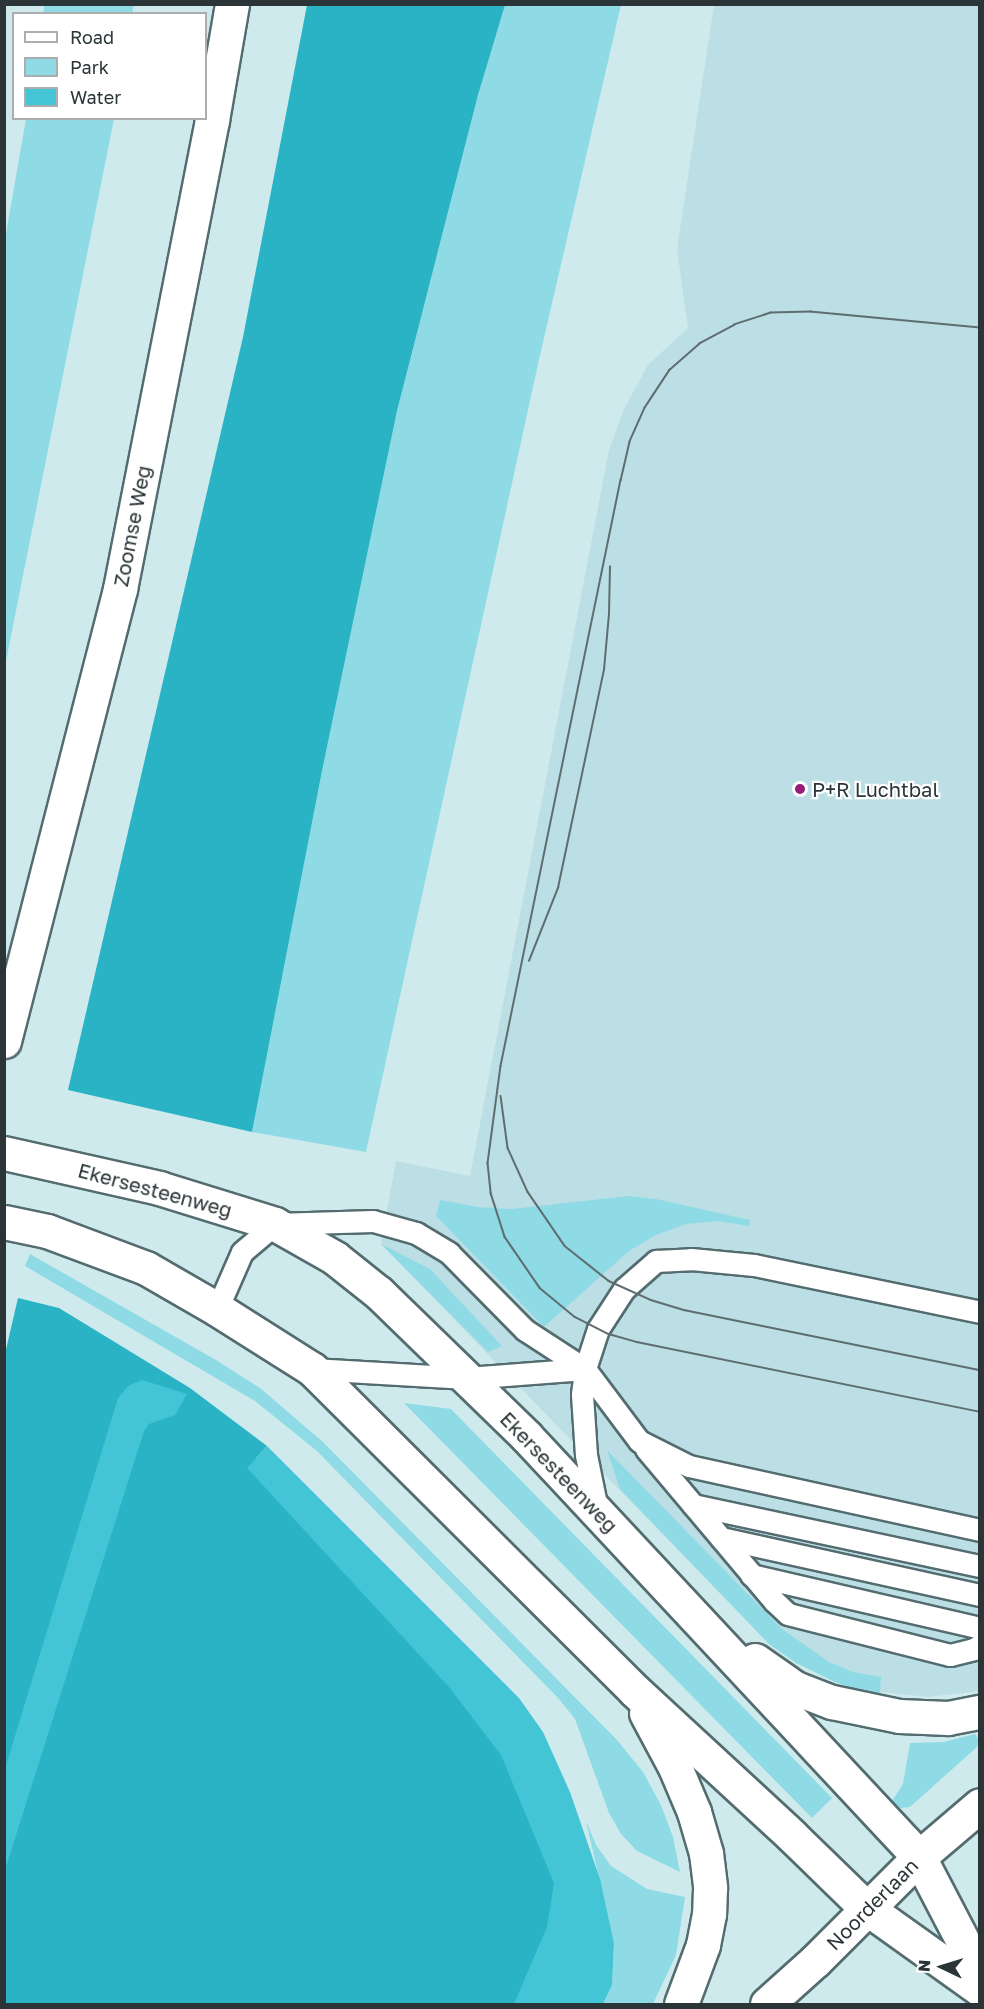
<!DOCTYPE html>
<html>
<head>
<meta charset="utf-8">
<style>
  body { margin:0 }
  #map { position:relative; width:984px; height:2009px; overflow:hidden; background:#cfeaed; font-family:"Golos Text",sans-serif }
  div>[style] { position:absolute }
  .built>* { inset:0; background:#bbdfe4 }
  .green>* { inset:0; background:#8edbe6 }
  .forest>* { inset:0; background:#2ab3c4 }
  .water>* { inset:0; background:#44c5d6 }
  .roads { filter:drop-shadow(2px 0 #546c70) drop-shadow(-2px 0 #546c70) drop-shadow(0 2px #546c70) drop-shadow(0 -2px #546c70) }
  .lane>* { height:21px; margin:-10.5px; padding:0 10.5px; transform-origin:10.5px; border-radius:10.5px; background:#fff }
  .secondary>* { height:33px; margin:-16.5px; padding:0 16.5px; transform-origin:16.5px; border-radius:16.5px; background:#fff }
  .primary>* { height:33px; margin:-16.5px; padding:0 16.5px; transform-origin:16.5px; border-radius:16.5px; background:#fff }
  .highway>* { height:33px; margin:-16.5px; padding:0 16.5px; transform-origin:16.5px; border-radius:16.5px; background:#fff }
  .tram>* { height:1.5px; margin:-0.75px; padding:0 0.75px; transform-origin:0.75px; border-radius:0.75px; background:#5e6d6f }
  .dots>* { width:16px; height:16px; translate:-50% -50%; box-sizing:border-box; border:3px solid #fff; border-radius:50% }
  span { translate:-50% -50%; white-space:nowrap; text-align:center; line-height:1.15; -webkit-text-stroke:4.5px #fff; paint-order:stroke }
  .street-label { font-size:20px; color:#2b3537 }
  .poi-label { font-size:20px; color:#2b3537 }
  .left { translate:0 -50%; text-align:left }
  .frame { position:absolute; inset:0; border:6px solid #2b3537; pointer-events:none }
  .legend { position:absolute; left:12px; top:12px; width:195px; height:108px; box-sizing:border-box; background:#fff; border:2px solid #aaaeaf; margin:0; padding:8px 10px; list-style:none; font-size:18px; color:#2b3537 }
  .legend li { display:flex; align-items:center; gap:12px; height:30px }
  .legend b { width:30px; border:2px solid #aaaeaf }
  .north { position:absolute; left:912px; top:1937px; width:60px; height:60px; -webkit-text-stroke:4px #fff; paint-order:stroke; rotate:274deg; font-size:16px; font-weight:700; line-height:24px; text-align:center; color:#2b3537 }
  .north::after { content:''; display:block; margin:auto; width:21px; height:27px; background:#2b3537; clip-path:polygon(50% 0,100% 100%,50% 72%,0 100%) }
</style>
</head>
<body>
<div id="map">
  <div class="built">
    <i style="clip-path:polygon(714px 5px,979px 5px,979px 1691px,928px 1697px,854px 1689px,796px 1663px,769px 1644px,381px 1244px,396px 1161px,470px 1176px,609px 450px,624px 409px,648px 365px,688px 328px,677px 249px)"></i>
  </div>
  <div class="green">
    <i style="clip-path:polygon(45px 4px,134px 4px,134px 5px,132px 13px,43px 13px)"></i>
    <i style="clip-path:polygon(505px 5px,621px 5px,538px 364px,366px 1152px,252px 1132px,322px 771px,397px 411px,478px 95px)"></i>
    <i style="clip-path:polygon(26px 119px,114px 119px,5px 666px,4px 245px)"></i>
    <i style="clip-path:polygon(628px 1196px,656px 1199px,750px 1220px,749px 1226px,717px 1221px,686px 1224px,656px 1235px,629px 1251px,544px 1327px,436px 1216px,440px 1200px,478px 1207px,512px 1209px)"></i>
    <i style="clip-path:polygon(381px 1244px,430px 1269px,502px 1346px,488px 1352px)"></i>
    <i style="clip-path:polygon(30px 1254px,216px 1360px,260px 1388px,323px 1442px,617px 1740px,643px 1772px,661px 1805px,673px 1837px,680px 1872px,637px 1851px,621px 1834px,609px 1813px,575px 1719px,559px 1699px,317px 1451px,255px 1401px,25px 1266px)"></i>
    <i style="clip-path:polygon(404px 1403px,451px 1409px,832px 1798px,812px 1818px)"></i>
    <i style="clip-path:polygon(607px 1450px,782px 1629px,829px 1662px,853px 1672px,881px 1677px,880px 1693px,854px 1689px,835px 1682px,796px 1663px,769px 1644px,620px 1489px)"></i>
    <i style="clip-path:polygon(975px 1734px,979px 1740px,977px 1747px,910px 1807px,900px 1808px,892px 1801px,903px 1784px,910px 1743px,944px 1742px)"></i>
    <i style="clip-path:polygon(586px 1821px,596px 1845px,611px 1866px,647px 1889px,685px 1897px,676px 1955px,653px 2004px,603px 2004px,612px 1985px,614px 1943px)"></i>
  </div>
  <div class="forest">
    <i style="clip-path:polygon(307px 5px,505px 5px,478px 95px,397px 411px,322px 771px,252px 1132px,68px 1090px,243px 337px)"></i>
    <i style="clip-path:polygon(18px 1298px,59px 1308px,190px 1388px,267px 1446px,256px 1458px,554px 1805px,566px 2004px,5px 2004px,4px 1358px)"></i>
  </div>
  <div class="water">
    <i style="clip-path:polygon(142px 1380px,187px 1394px,175px 1415px,149px 1424px,144px 1431px,5px 1870px,5px 1769px,118px 1398px,128px 1386px)"></i>
    <i style="clip-path:polygon(267px 1446px,519px 1698px,543px 1732px,570px 1792px,600px 1879px,614px 1943px,612px 1985px,603px 2004px,514px 2004px,547px 1927px,554px 1883px,501px 1755px,449px 1687px,247px 1468px)"></i>
  </div>
  <div class="roads">
    <div class="lane">
      <i style="left:217px;top:1309px;width:62px;rotate:-66.3deg"></i>
      <i style="left:242px;top:1252px;width:43px;rotate:-40.3deg"></i>
      <i style="left:275px;top:1224px;width:98px;rotate:-1.8deg"></i>
      <i style="left:373px;top:1221px;width:45px;rotate:15.6deg"></i>
      <i style="left:416px;top:1233px;width:39px;rotate:31deg"></i>
      <i style="left:449px;top:1253px;width:108px;rotate:45.4deg"></i>
      <i style="left:525px;top:1330px;width:72px;rotate:33deg"></i>
      <i style="left:585px;top:1369px;width:90px;rotate:53.1deg"></i>
      <i style="left:639px;top:1441px;width:56px;rotate:26.6deg"></i>
      <i style="left:689px;top:1466px;width:298px;rotate:12.4deg"></i>
      <i style="left:312px;top:1369px;width:155px;rotate:3.3deg"></i>
      <i style="left:467px;top:1378px;width:118px;rotate:-4.4deg"></i>
      <i style="left:646px;top:1449px;width:199px;rotate:49.9deg"></i>
      <i style="left:774px;top:1601px;width:19px;rotate:43deg"></i>
      <i style="left:788px;top:1614px;width:167px;rotate:14.2deg"></i>
      <i style="left:950px;top:1655px;width:25px;rotate:-14deg"></i>
      <i style="left:974px;top:1649px;width:7px;rotate:-34deg"></i>
      <i style="left:693px;top:1505px;width:293px;rotate:12deg"></i>
      <i style="left:597px;top:1509px;width:55px;rotate:-101.5deg"></i>
      <i style="left:586px;top:1455px;width:61px;rotate:-93.8deg"></i>
      <i style="left:582px;top:1394px;width:25px;rotate:-83deg"></i>
      <i style="left:585px;top:1369px;width:42px;rotate:-72deg"></i>
      <i style="left:598px;top:1329px;width:48px;rotate:-57deg"></i>
      <i style="left:624px;top:1289px;width:43px;rotate:-41.2deg"></i>
      <i style="left:656px;top:1261px;width:35px;rotate:-3deg"></i>
      <i style="left:691px;top:1259px;width:63px;rotate:5.4deg"></i>
      <i style="left:754px;top:1265px;width:231px;rotate:11.7deg"></i>
      <i style="left:721px;top:1538px;width:265px;rotate:12.4deg"></i>
      <i style="left:751px;top:1575px;width:235px;rotate:13deg"></i>
    </div>
    <div class="secondary">
      <i style="left:4px;top:1153px;width:159px;rotate:12.7deg"></i>
      <i style="left:159px;top:1188px;width:121px;rotate:17.2deg"></i>
      <i style="left:275px;top:1224px;width:69px;rotate:29.5deg"></i>
      <i style="left:335px;top:1258px;width:56px;rotate:38.5deg"></i>
      <i style="left:379px;top:1293px;width:205px;rotate:44.2deg"></i>
      <i style="left:526px;top:1436px;width:576px;rotate:46.97deg"></i>
      <i style="left:919px;top:1857px;width:132px;rotate:62.5deg"></i>
      <i style="left:4px;top:1222px;width:44px;rotate:11.8deg"></i>
      <i style="left:47px;top:1231px;width:106px;rotate:20.5deg"></i>
      <i style="left:146px;top:1268px;width:82px;rotate:30deg"></i>
      <i style="left:217px;top:1309px;width:112px;rotate:32.3deg"></i>
      <i style="left:312px;top:1369px;width:455px;rotate:44.9deg"></i>
      <i style="left:634px;top:1690px;width:215px;rotate:42.7deg"></i>
      <i style="left:792px;top:1836px;width:102px;rotate:44.2deg"></i>
      <i style="left:865px;top:1907px;width:141px;rotate:35.5deg"></i>
      <i style="left:755px;top:1660px;width:49px;rotate:35deg"></i>
      <i style="left:795px;top:1688px;width:40px;rotate:21deg"></i>
      <i style="left:832px;top:1702px;width:68px;rotate:11.8deg"></i>
      <i style="left:899px;top:1716px;width:49px;rotate:2.3deg"></i>
      <i style="left:948px;top:1718px;width:33px;rotate:-11deg"></i>
      <i style="left:646px;top:1713px;width:61px;rotate:61.8deg"></i>
      <i style="left:675px;top:1767px;width:49px;rotate:67.1deg"></i>
      <i style="left:694px;top:1812px;width:43px;rotate:73.7deg"></i>
      <i style="left:706px;top:1853px;width:35px;rotate:83deg"></i>
      <i style="left:710px;top:1888px;width:26px;rotate:92deg"></i>
      <i style="left:709px;top:1914px;width:32px;rotate:101deg"></i>
      <i style="left:703px;top:1945px;width:63px;rotate:110.4deg"></i>
    </div>
    <div class="primary">
      <i style="left:767px;top:2004px;width:64px;rotate:-41.9deg"></i>
      <i style="left:815px;top:1961px;width:147px;rotate:-45deg"></i>
      <i style="left:919px;top:1857px;width:80px;rotate:-40.4deg"></i>
    </div>
    <div class="highway">
      <i style="left:4px;top:1041px;width:467px;rotate:-75.6deg"></i>
      <i style="left:120px;top:589px;width:478px;rotate:-78.9deg"></i>
      <i style="left:212px;top:120px;width:118px;rotate:-80.2deg"></i>
    </div>
  </div>
  <div class="tram">
    <i style="left:980px;top:328px;width:170px;rotate:-174.6deg"></i>
    <i style="left:811px;top:312px;width:40px;rotate:178.6deg"></i>
    <i style="left:771px;top:313px;width:38px;rotate:162deg"></i>
    <i style="left:735px;top:325px;width:40px;rotate:152deg"></i>
    <i style="left:700px;top:344px;width:40px;rotate:139deg"></i>
    <i style="left:670px;top:370px;width:45px;rotate:123.3deg"></i>
    <i style="left:645px;top:408px;width:37px;rotate:114deg"></i>
    <i style="left:630px;top:442px;width:39px;rotate:103deg"></i>
    <i style="left:621px;top:480px;width:598px;rotate:101.57deg"></i>
    <i style="left:501px;top:1066px;width:98px;rotate:97.6deg"></i>
    <i style="left:488px;top:1163px;width:30px;rotate:84deg"></i>
    <i style="left:491px;top:1193px;width:46px;rotate:72.3deg"></i>
    <i style="left:505px;top:1237px;width:62px;rotate:55.5deg"></i>
    <i style="left:540px;top:1288px;width:45px;rotate:39.6deg"></i>
    <i style="left:575px;top:1317px;width:38px;rotate:27deg"></i>
    <i style="left:609px;top:1334px;width:29px;rotate:16deg"></i>
    <i style="left:637px;top:1342px;width:350px;rotate:11.5deg"></i>
    <i style="left:529px;top:961px;width:79px;rotate:-68.3deg"></i>
    <i style="left:558px;top:888px;width:223px;rotate:-78.1deg"></i>
    <i style="left:604px;top:670px;width:56px;rotate:-84.9deg"></i>
    <i style="left:609px;top:614px;width:47px;rotate:-88.8deg"></i>
    <i style="left:501px;top:1096px;width:52px;rotate:82.3deg"></i>
    <i style="left:508px;top:1148px;width:48px;rotate:65.6deg"></i>
    <i style="left:528px;top:1192px;width:65px;rotate:55.6deg"></i>
    <i style="left:565px;top:1246px;width:56px;rotate:38.5deg"></i>
    <i style="left:609px;top:1281px;width:46px;rotate:24.3deg"></i>
    <i style="left:651px;top:1300px;width:34px;rotate:17deg"></i>
    <i style="left:684px;top:1310px;width:302px;rotate:11.5deg"></i>
  </div>
  <div class="dots">
    <i style="left:800px;top:789px;background:#961e7a"></i>
  </div>
  <div class="street-label">
    <span style="left:132px;top:526px;rotate:-79deg">Zoomse Weg</span>
    <span style="left:155px;top:1190px;rotate:15deg">Ekersesteenweg</span>
    <span style="left:559px;top:1472px;rotate:46deg">Ekersesteenweg</span>
    <span style="left:872px;top:1904px;rotate:-45deg">Noorderlaan</span>
  </div>
  <div class="poi-label">
    <span class="left" style="left:812px;top:789px">P+R Luchtbal</span>
  </div>
  <div class="frame"></div>
  <ul class="legend">
  <li><b style="height:8px;background:#fff"></b>Road</li>
  <li><b style="height:16px;background:#8edbe6"></b>Park</li>
  <li><b style="height:16px;background:#44c5d6"></b>Water</li>
  </ul>
  <div class="north">N</div>
</div>
</body>
</html>
